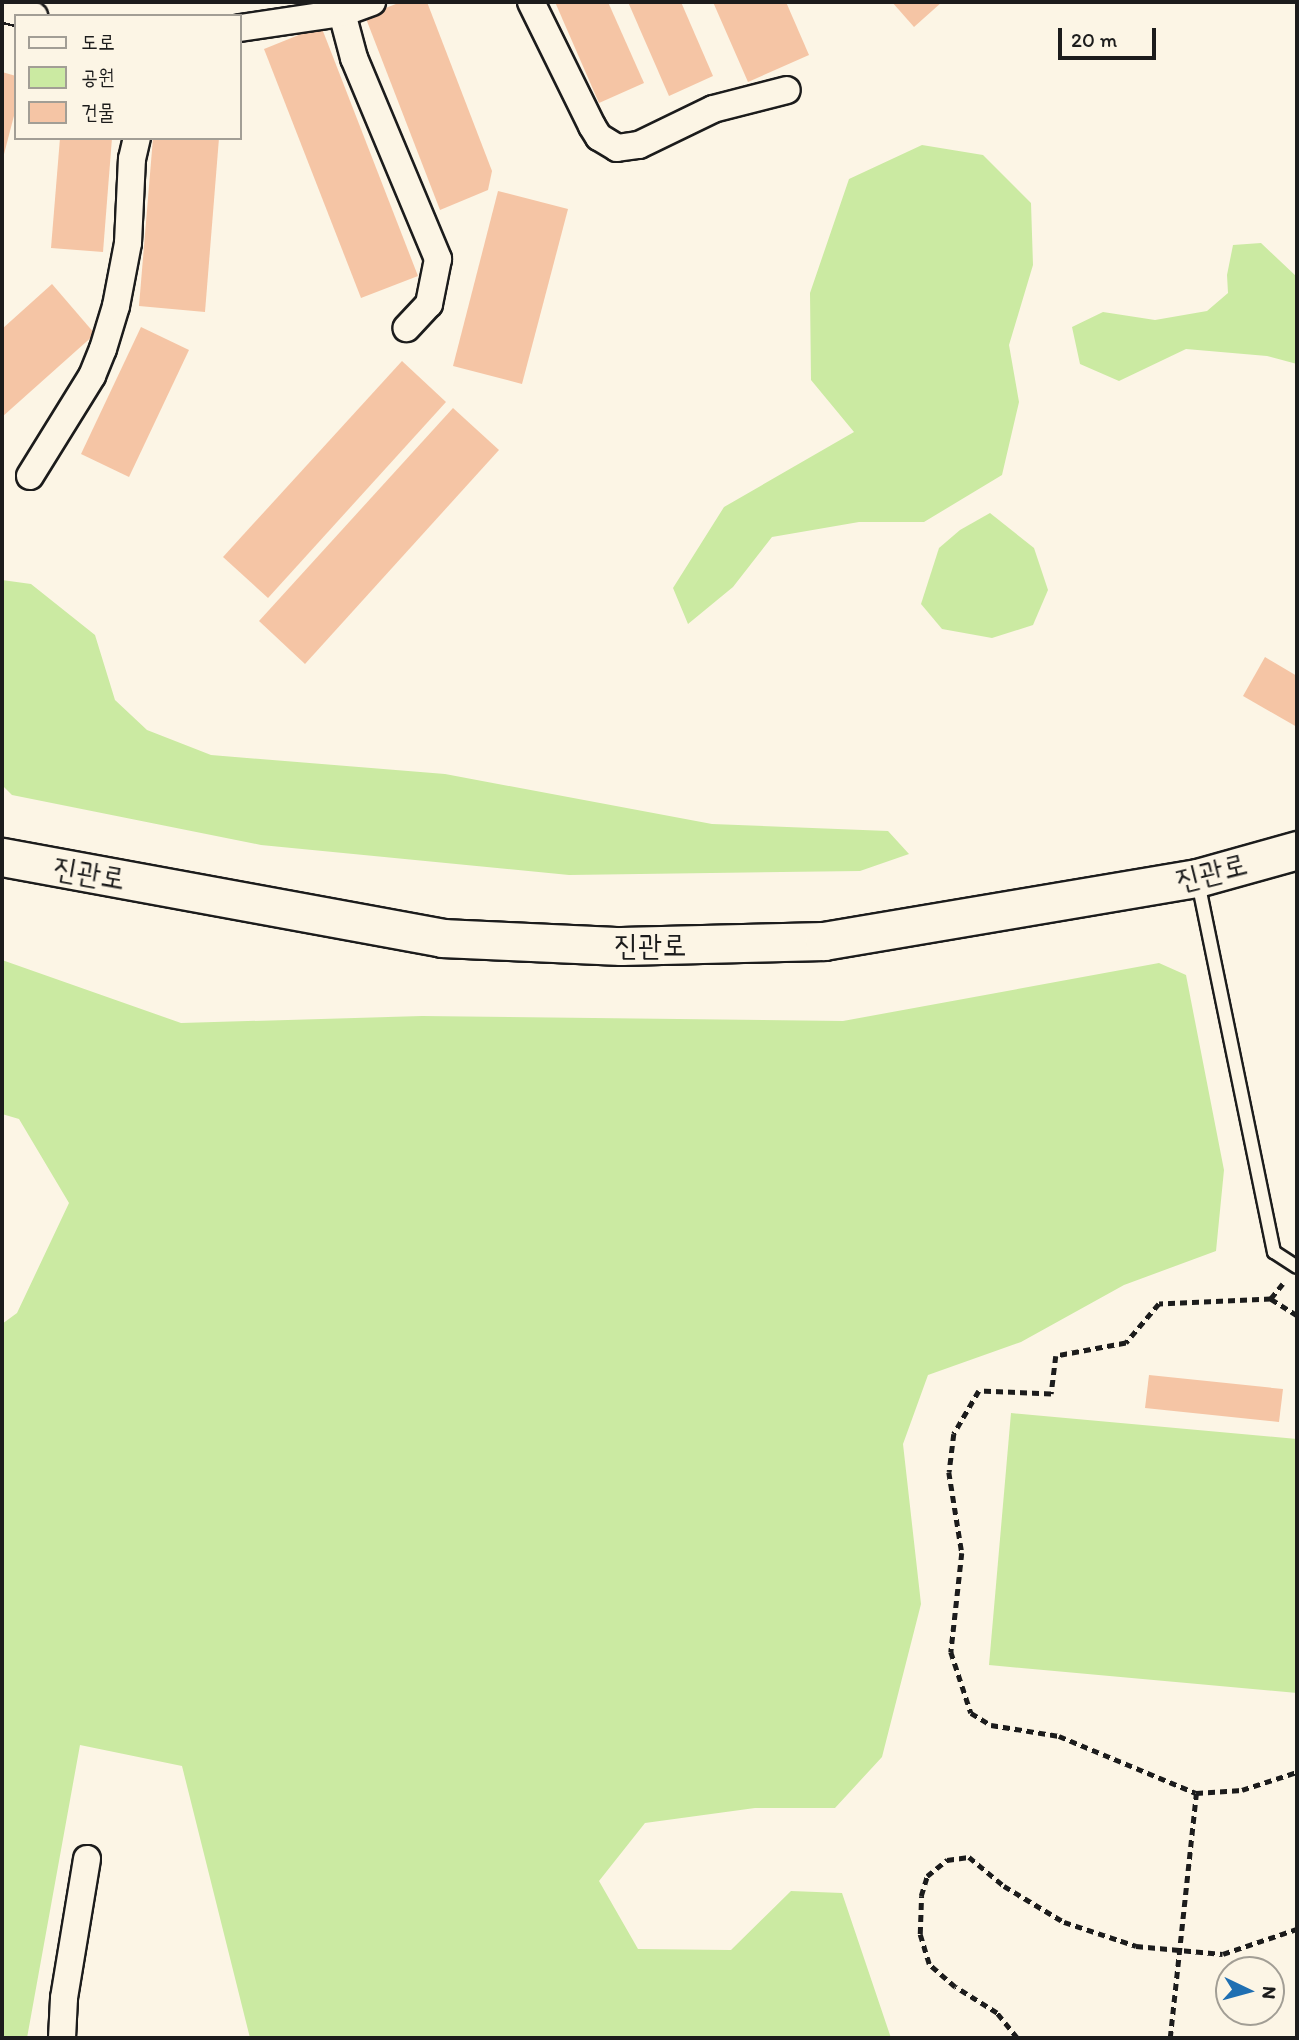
<!DOCTYPE html>
<html>
<head>
<meta charset="utf-8">
<style>
  body { margin:0 }
  #map { position:relative; width:1299px; height:2040px; overflow:hidden; background:#fcf5e5; font-family:Itim,"Poor Story",sans-serif }
  div>[style] { position:absolute }
  .green>* { inset:0; background:#cbeaa2 }
  .building>* { inset:0; background:#f5c5a5 }
  .path>* { height:4.5px; margin-top:-2.25px; transform-origin:0; background:repeating-linear-gradient(90deg,#1c1c1c 0 7px,transparent 0 12px) }
  .roads { filter:drop-shadow(2px 0 #1c1c1c) drop-shadow(-2px 0 #1c1c1c) drop-shadow(0 2px #1c1c1c) drop-shadow(0 -2px #1c1c1c) }
  .service>* { height:12px; margin:-6px; padding:0 6px; transform-origin:6px; border-radius:6px; background:#fcf5e5 }
  .minor>* { height:26px; margin:-13px; padding:0 13px; transform-origin:13px; border-radius:13px; background:#fcf5e5 }
  .secondary>* { height:37px; margin:-18.5px; padding:0 18.5px; transform-origin:18.5px; border-radius:18.5px; background:#fcf5e5 }
  span { translate:-50% -50%; white-space:nowrap; text-align:center; line-height:1.15; -webkit-text-stroke:5px #fcf5e5; paint-order:stroke }
  .street-label { font-size:30px; color:#1c1c1c }
  .frame { position:absolute; inset:0; border:4px solid #1c1c1c; pointer-events:none }
  .legend { position:absolute; left:14px; top:14px; width:228px; height:126px; box-sizing:border-box; background:#fcf5e5; border:2px solid #a29e95; margin:0; padding:9px 12px; list-style:none; font-size:21px; color:#1c1c1c }
  .legend li { display:flex; align-items:center; gap:14px; height:35px }
  .legend b { width:35px; border:2px solid #a29e95 }
  .north { position:absolute; left:1215px; top:1956px; width:70px; height:70px; box-sizing:border-box; background:#fcf5e5; border:2px solid #a29e95; border-radius:50%; rotate:95deg; font-size:19px; font-weight:700; line-height:28px; text-align:center; color:#1c1c1c }
  .north::after { content:''; display:block; margin:auto; width:24px; height:32px; background:#1f6fb2; clip-path:polygon(50% 0,100% 100%,50% 72%,0 100%) }
  .scale { position:absolute; left:1058px; top:28px; width:98px; height:32px; box-sizing:border-box; border:4px solid #1c1c1c; border-top:0; padding-left:9px; font-size:21px; line-height:24px; white-space:nowrap; color:#1c1c1c; -webkit-text-stroke:5px #fcf5e5; paint-order:stroke }
</style>
</head>
<body>
<div id="map">
  <div class="green">
    <i style="clip-path:polygon(922px 145px,983px 155px,1031px 203px,1033px 265px,1009px 345px,1019px 402px,1002px 475px,924px 522px,859px 522px,772px 537px,733px 587px,688px 624px,673px 588px,724px 507px,854px 432px,811px 380px,810px 293px,849px 179px)"></i>
    <i style="clip-path:polygon(1261px 243px,1297px 277px,1297px 364px,1267px 356px,1186px 349px,1119px 381px,1080px 364px,1072px 327px,1103px 312px,1155px 320px,1207px 311px,1228px 293px,1227px 275px,1233px 245px)"></i>
    <i style="clip-path:polygon(990px 513px,1034px 548px,1048px 590px,1033px 625px,992px 638px,942px 629px,921px 604px,939px 548px,960px 530px)"></i>
    <i style="clip-path:polygon(2px 580px,31px 584px,95px 635px,115px 700px,147px 730px,211px 755px,445px 774px,712px 824px,888px 831px,909px 854px,860px 871px,569px 875px,261px 845px,12px 795px,2px 785px)"></i>
    <i style="clip-path:polygon(2px 960px,181px 1023px,422px 1016px,843px 1021px,1159px 963px,1186px 975px,1224px 1170px,1216px 1251px,1124px 1285px,1021px 1342px,928px 1375px,903px 1444px,921px 1604px,882px 1757px,835px 1808px,755px 1808px,645px 1823px,599px 1881px,638px 1949px,731px 1950px,791px 1891px,842px 1893px,891px 2038px,250px 2038px,182px 1766px,80px 1745px,27px 2038px,2px 2038px,2px 1324px,17px 1313px,69px 1203px,19px 1119px,2px 1114px)"></i>
    <i style="clip-path:polygon(1011px 1413px,1297px 1439px,1297px 1693px,989px 1665px)"></i>
  </div>
  <div class="building">
    <i style="clip-path:polygon(401px 2px,427px 2px,492px 171px,488px 190px,440px 210px,365px 16px)"></i>
    <i style="clip-path:polygon(555px 2px,608px 2px,644px 83px,599px 103px)"></i>
    <i style="clip-path:polygon(628px 2px,681px 2px,713px 76px,669px 96px)"></i>
    <i style="clip-path:polygon(713px 2px,786px 2px,809px 55px,748px 82px)"></i>
    <i style="clip-path:polygon(892px 2px,942px 2px,914px 27px)"></i>
    <i style="clip-path:polygon(321px 26px,418px 276px,361px 298px,264px 49px)"></i>
    <i style="clip-path:polygon(2px 72px,16px 76px,16px 108px,3px 158px)"></i>
    <i style="clip-path:polygon(60px 138px,112px 138px,103px 252px,51px 248px)"></i>
    <i style="clip-path:polygon(153px 138px,219px 138px,205px 312px,139px 306px)"></i>
    <i style="clip-path:polygon(498px 191px,568px 209px,522px 384px,453px 366px)"></i>
    <i style="clip-path:polygon(52px 284px,95px 334px,2px 417px,2px 329px)"></i>
    <i style="clip-path:polygon(141px 327px,189px 350px,129px 477px,81px 454px)"></i>
    <i style="clip-path:polygon(402px 361px,446px 402px,268px 598px,223px 557px)"></i>
    <i style="clip-path:polygon(453px 408px,499px 450px,305px 664px,259px 621px)"></i>
    <i style="clip-path:polygon(1265px 657px,1297px 676px,1297px 727px,1243px 696px)"></i>
    <i style="clip-path:polygon(1149px 1375px,1283px 1389px,1279px 1422px,1145px 1408px)"></i>
  </div>
  <div class="path">
    <i style="left:1283px;top:1284px;width:19px;rotate:129deg"></i>
    <i style="left:1271px;top:1299px;width:31px;rotate:32deg"></i>
    <i style="left:1271px;top:1299px;width:112px;rotate:177.4deg"></i>
    <i style="left:1159px;top:1304px;width:51px;rotate:130.2deg"></i>
    <i style="left:1126px;top:1343px;width:71px;rotate:169.5deg"></i>
    <i style="left:1056px;top:1356px;width:38px;rotate:97deg"></i>
    <i style="left:1051px;top:1394px;width:72px;rotate:-177.6deg"></i>
    <i style="left:979px;top:1391px;width:50px;rotate:120.2deg"></i>
    <i style="left:954px;top:1434px;width:38px;rotate:97deg"></i>
    <i style="left:949px;top:1472px;width:82px;rotate:80.9deg"></i>
    <i style="left:962px;top:1553px;width:100px;rotate:96.3deg"></i>
    <i style="left:951px;top:1652px;width:64px;rotate:71.8deg"></i>
    <i style="left:971px;top:1713px;width:23px;rotate:31deg"></i>
    <i style="left:991px;top:1725px;width:69px;rotate:9.2deg"></i>
    <i style="left:1059px;top:1736px;width:148px;rotate:22.6deg"></i>
    <i style="left:1196px;top:1793px;width:46px;rotate:-3.7deg"></i>
    <i style="left:1242px;top:1790px;width:58px;rotate:-18.1deg"></i>
    <i style="left:1017px;top:2038px;width:32px;rotate:-129deg"></i>
    <i style="left:997px;top:2013px;width:49px;rotate:-148.2deg"></i>
    <i style="left:955px;top:1987px;width:35px;rotate:-139deg"></i>
    <i style="left:929px;top:1964px;width:31px;rotate:-107deg"></i>
    <i style="left:920px;top:1934px;width:38px;rotate:-88deg"></i>
    <i style="left:921px;top:1896px;width:21px;rotate:-73deg"></i>
    <i style="left:927px;top:1876px;width:26px;rotate:-39deg"></i>
    <i style="left:947px;top:1860px;width:22px;rotate:-8deg"></i>
    <i style="left:969px;top:1857px;width:45px;rotate:39.6deg"></i>
    <i style="left:1004px;top:1886px;width:70px;rotate:31deg"></i>
    <i style="left:1064px;top:1922px;width:76px;rotate:18.4deg"></i>
    <i style="left:1136px;top:1946px;width:87px;rotate:5.3deg"></i>
    <i style="left:1223px;top:1954px;width:78px;rotate:-18.7deg"></i>
    <i style="left:1170px;top:2038px;width:246px;rotate:-83.9deg"></i>
  </div>
  <div class="roads">
    <div class="service">
      <i style="left:1198px;top:882px;width:378px;rotate:78.4deg"></i>
      <i style="left:1274px;top:1252px;width:27px;rotate:33deg"></i>
    </div>
    <div class="minor">
      <i style="left:531px;top:2px;width:138px;rotate:63.8deg"></i>
      <i style="left:592px;top:126px;width:13px;rotate:58deg"></i>
      <i style="left:599px;top:137px;width:21px;rotate:31deg"></i>
      <i style="left:617px;top:148px;width:22px;rotate:-8deg"></i>
      <i style="left:639px;top:145px;width:82px;rotate:-25.9deg"></i>
      <i style="left:713px;top:109px;width:76px;rotate:-14.4deg"></i>
      <i style="left:2px;top:8px;width:33px;rotate:14deg"></i>
      <i style="left:342px;top:13px;width:47px;rotate:75.1deg"></i>
      <i style="left:354px;top:58px;width:218px;rotate:67.3deg"></i>
      <i style="left:438px;top:259px;width:46px;rotate:101.3deg"></i>
      <i style="left:429px;top:304px;width:33px;rotate:133deg"></i>
      <i style="left:240px;top:28px;width:103px;rotate:-8.4deg"></i>
      <i style="left:342px;top:13px;width:32px;rotate:-20deg"></i>
      <i style="left:30px;top:476px;width:118px;rotate:-58.2deg"></i>
      <i style="left:92px;top:376px;width:29px;rotate:-68deg"></i>
      <i style="left:103px;top:349px;width:45px;rotate:-73.2deg"></i>
      <i style="left:116px;top:306px;width:64px;rotate:-79.2deg"></i>
      <i style="left:128px;top:243px;width:84px;rotate:-87.3deg"></i>
      <i style="left:132px;top:159px;width:22px;rotate:-77deg"></i>
      <i style="left:62px;top:2038px;width:40px;rotate:-87.1deg"></i>
      <i style="left:64px;top:1998px;width:141px;rotate:-80.6deg"></i>
    </div>
    <div class="secondary">
      <i style="left:2px;top:857px;width:447px;rotate:10.4deg"></i>
      <i style="left:442px;top:938px;width:179px;rotate:2.6deg"></i>
      <i style="left:621px;top:946px;width:203px;rotate:-1.4deg"></i>
      <i style="left:824px;top:941px;width:378px;rotate:-9.6deg"></i>
      <i style="left:1197px;top:878px;width:104px;rotate:-15.6deg"></i>
    </div>
  </div>
  <div class="street-label">
    <span style="left:1211px;top:872px;rotate:-14deg">진관로</span>
    <span style="left:89px;top:873px;rotate:10deg">진관로</span>
    <span style="left:650px;top:945px">진관로</span>
  </div>
  <div class="frame"></div>
  <ul class="legend">
  <li><b style="height:9px;background:#fcf5e5"></b>도로</li>
  <li><b style="height:19px;background:#cbeaa2"></b>공원</li>
  <li><b style="height:19px;background:#f5c5a5"></b>건물</li>
  </ul>
  <div class="north">N</div>
  <div class="scale">20 m</div>
</div>
</body>
</html>
